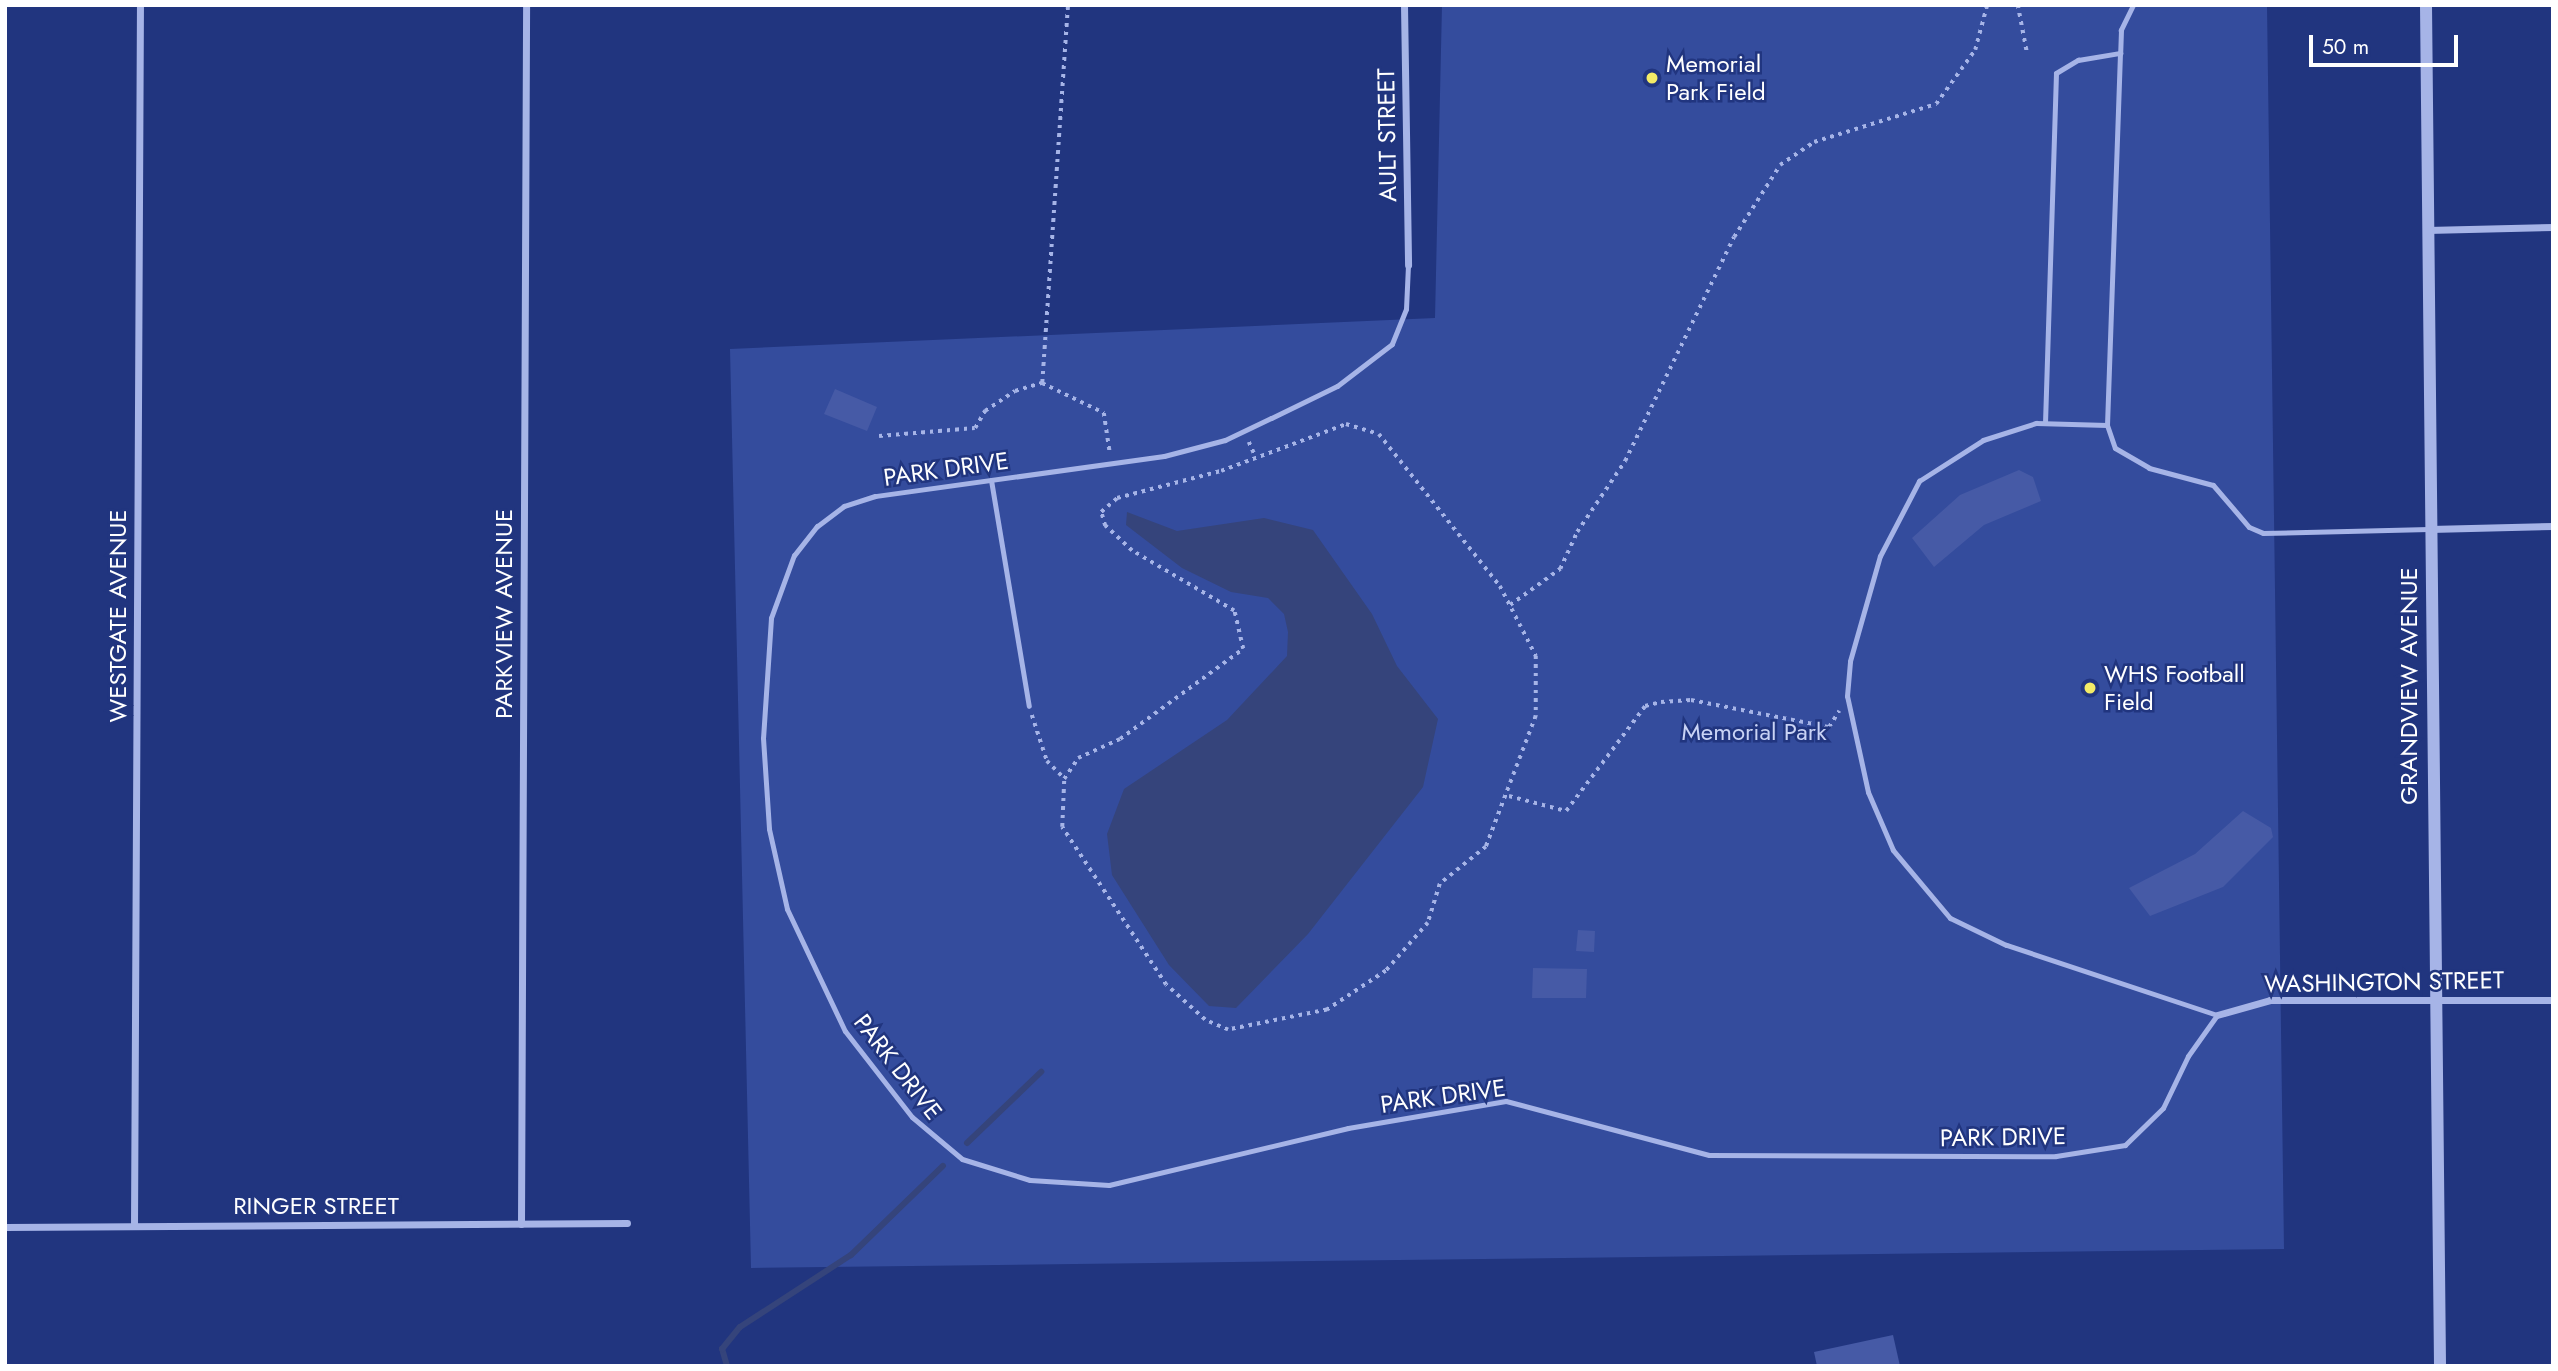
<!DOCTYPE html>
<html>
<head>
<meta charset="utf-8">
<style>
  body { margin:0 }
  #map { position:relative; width:2558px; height:1371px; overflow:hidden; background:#21357f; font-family:Jost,sans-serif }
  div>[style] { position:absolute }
  .green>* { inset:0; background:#344c9d }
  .water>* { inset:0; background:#35447b }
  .stream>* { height:6px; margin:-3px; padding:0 3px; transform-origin:3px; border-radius:3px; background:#35447b }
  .building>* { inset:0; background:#465aa6 }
  .path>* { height:3.5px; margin-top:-1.75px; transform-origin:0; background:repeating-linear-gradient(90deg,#a6b4e7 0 3.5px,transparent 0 8.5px) }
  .service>* { height:5px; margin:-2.5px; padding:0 2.5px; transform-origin:2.5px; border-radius:2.5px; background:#a6b4e7 }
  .minor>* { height:7px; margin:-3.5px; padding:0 3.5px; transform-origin:3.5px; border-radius:3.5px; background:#a6b4e7 }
  .tertiary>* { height:12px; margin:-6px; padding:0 6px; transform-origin:6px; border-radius:6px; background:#a6b4e7 }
  .dots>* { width:19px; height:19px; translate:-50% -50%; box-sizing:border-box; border:4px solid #21357f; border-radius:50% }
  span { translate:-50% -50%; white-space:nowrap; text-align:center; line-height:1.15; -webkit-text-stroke:5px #21357f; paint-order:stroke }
  .poi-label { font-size:24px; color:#fff }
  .left { translate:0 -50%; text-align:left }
  .street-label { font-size:24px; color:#fff }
  .park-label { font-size:24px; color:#c9d3f5 }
  .frame { position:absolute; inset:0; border:7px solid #fff; pointer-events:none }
  .scale { position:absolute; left:2309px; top:35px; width:149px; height:32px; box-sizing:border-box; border:4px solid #fff; border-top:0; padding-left:9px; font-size:21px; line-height:24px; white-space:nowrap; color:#fff; -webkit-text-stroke:5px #21357f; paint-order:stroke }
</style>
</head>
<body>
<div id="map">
  <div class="green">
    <i style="clip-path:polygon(1442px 5px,2267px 5px,2284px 1249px,751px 1268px,730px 349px,1435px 318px)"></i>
  </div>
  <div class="water">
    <i style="clip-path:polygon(1127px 512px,1177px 531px,1264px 518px,1313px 530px,1372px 614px,1397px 666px,1438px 719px,1423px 787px,1308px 934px,1236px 1008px,1209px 1006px,1169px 965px,1112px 875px,1107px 834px,1124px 789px,1227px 720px,1287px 656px,1288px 632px,1284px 614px,1268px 598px,1231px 592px,1182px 568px,1126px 525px)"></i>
  </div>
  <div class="stream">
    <i style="left:967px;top:1143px;width:103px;rotate:-43.8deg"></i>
    <i style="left:727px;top:1366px;width:18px;rotate:-106deg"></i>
    <i style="left:722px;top:1349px;width:28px;rotate:-51deg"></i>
    <i style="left:740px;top:1327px;width:132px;rotate:-33deg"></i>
    <i style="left:851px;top:1255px;width:128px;rotate:-44.1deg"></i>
  </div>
  <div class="building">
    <i style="clip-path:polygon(835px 389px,877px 407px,867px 431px,824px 414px)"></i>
    <i style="clip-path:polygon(2019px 470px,2033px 477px,2041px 501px,1984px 525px,1934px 567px,1912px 538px,1960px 495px)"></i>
    <i style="clip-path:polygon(2243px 811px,2271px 828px,2273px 837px,2223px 887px,2150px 916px,2129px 888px,2195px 854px)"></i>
    <i style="clip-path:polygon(1578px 930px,1595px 931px,1594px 952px,1576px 951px)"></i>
    <i style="clip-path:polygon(1533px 968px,1587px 969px,1586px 998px,1532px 998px)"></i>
    <i style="clip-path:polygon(1893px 1335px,1900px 1366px,1817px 1366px,1814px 1352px)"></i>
  </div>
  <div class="path">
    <i style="left:2018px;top:5px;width:48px;rotate:79.2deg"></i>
    <i style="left:1042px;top:383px;width:379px;rotate:-86.1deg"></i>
    <i style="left:1346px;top:424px;width:34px;rotate:17deg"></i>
    <i style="left:1379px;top:434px;width:194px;rotate:51.5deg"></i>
    <i style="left:1500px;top:586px;width:79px;rotate:62.8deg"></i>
    <i style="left:1536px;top:656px;width:60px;rotate:90deg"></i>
    <i style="left:1536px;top:716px;width:140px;rotate:110.9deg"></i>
    <i style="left:1486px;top:847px;width:59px;rotate:141.2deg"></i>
    <i style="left:1440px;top:884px;width:41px;rotate:107.1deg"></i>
    <i style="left:1428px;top:923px;width:64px;rotate:131.2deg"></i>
    <i style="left:1386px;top:971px;width:71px;rotate:146.5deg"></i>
    <i style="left:1327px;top:1010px;width:101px;rotate:168.6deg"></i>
    <i style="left:1228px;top:1030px;width:25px;rotate:-157deg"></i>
    <i style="left:1205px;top:1020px;width:52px;rotate:-138.1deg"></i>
    <i style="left:1166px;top:985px;width:189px;rotate:-123.4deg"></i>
    <i style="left:1062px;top:827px;width:48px;rotate:-87.6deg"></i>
    <i style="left:1064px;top:779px;width:25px;rotate:-56deg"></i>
    <i style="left:1078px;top:758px;width:46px;rotate:-24.3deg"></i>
    <i style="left:1120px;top:739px;width:152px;rotate:-36.2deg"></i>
    <i style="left:1243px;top:649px;width:39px;rotate:-103deg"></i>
    <i style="left:1234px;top:611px;width:118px;rotate:-149.5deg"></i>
    <i style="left:1132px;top:551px;width:37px;rotate:-137deg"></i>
    <i style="left:1105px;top:526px;width:15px;rotate:-106deg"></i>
    <i style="left:1101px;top:512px;width:21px;rotate:-41deg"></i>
    <i style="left:1117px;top:498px;width:107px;rotate:-14.6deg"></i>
    <i style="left:1221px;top:471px;width:134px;rotate:-20.6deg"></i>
    <i style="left:879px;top:436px;width:96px;rotate:-4.8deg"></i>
    <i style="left:975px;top:428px;width:20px;rotate:-60deg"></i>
    <i style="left:985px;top:411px;width:36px;rotate:-34deg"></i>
    <i style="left:1015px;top:391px;width:28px;rotate:-17deg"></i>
    <i style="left:1042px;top:383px;width:69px;rotate:25.8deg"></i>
    <i style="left:1104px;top:413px;width:40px;rotate:81.5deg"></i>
    <i style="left:1249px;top:442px;width:17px;rotate:66deg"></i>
    <i style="left:1510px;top:605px;width:62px;rotate:-35.8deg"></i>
    <i style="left:1560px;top:569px;width:41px;rotate:-65.3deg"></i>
    <i style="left:1577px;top:532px;width:86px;rotate:-55.9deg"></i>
    <i style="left:1625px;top:461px;width:249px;rotate:-64.1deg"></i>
    <i style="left:1734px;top:237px;width:85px;rotate:-57.4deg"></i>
    <i style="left:1780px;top:165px;width:41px;rotate:-34.1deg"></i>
    <i style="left:1814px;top:142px;width:128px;rotate:-17.3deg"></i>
    <i style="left:1936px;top:104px;width:67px;rotate:-54.2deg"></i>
    <i style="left:1975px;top:50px;width:47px;rotate:-75.1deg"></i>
    <i style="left:1032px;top:715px;width:48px;rotate:71.9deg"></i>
    <i style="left:1047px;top:761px;width:24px;rotate:45deg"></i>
    <i style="left:1509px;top:796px;width:59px;rotate:14.7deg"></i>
    <i style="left:1566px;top:811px;width:131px;rotate:-53deg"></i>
    <i style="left:1645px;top:706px;width:16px;rotate:-14deg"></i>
    <i style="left:1661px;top:702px;width:30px;rotate:-4deg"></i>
    <i style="left:1691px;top:700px;width:141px;rotate:11.1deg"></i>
    <i style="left:1829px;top:727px;width:19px;rotate:-58deg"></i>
  </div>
  <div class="service">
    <i style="left:2133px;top:5px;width:28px;rotate:116deg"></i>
    <i style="left:2121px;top:30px;width:23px;rotate:92deg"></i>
    <i style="left:2120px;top:53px;width:372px;rotate:92deg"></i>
    <i style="left:2107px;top:425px;width:24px;rotate:71deg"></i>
    <i style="left:2115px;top:448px;width:39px;rotate:30deg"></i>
    <i style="left:2149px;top:468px;width:66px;rotate:14.9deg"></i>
    <i style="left:2213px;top:485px;width:55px;rotate:49.4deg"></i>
    <i style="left:2249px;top:527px;width:15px;rotate:23deg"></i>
    <i style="left:2263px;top:533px;width:166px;rotate:-1.4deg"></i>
    <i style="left:1408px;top:265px;width:44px;rotate:92.6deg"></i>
    <i style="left:1406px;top:309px;width:38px;rotate:112deg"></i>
    <i style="left:1392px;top:344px;width:69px;rotate:142.6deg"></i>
    <i style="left:1337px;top:386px;width:73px;rotate:154.1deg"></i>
    <i style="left:1271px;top:418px;width:51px;rotate:154.4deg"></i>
    <i style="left:1225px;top:440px;width:63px;rotate:165.3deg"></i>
    <i style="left:1164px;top:456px;width:292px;rotate:172.1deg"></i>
    <i style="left:875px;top:496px;width:33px;rotate:162deg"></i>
    <i style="left:844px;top:506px;width:34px;rotate:143deg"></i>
    <i style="left:817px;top:526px;width:37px;rotate:128deg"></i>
    <i style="left:794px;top:555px;width:67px;rotate:110.1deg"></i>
    <i style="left:771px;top:618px;width:120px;rotate:93.8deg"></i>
    <i style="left:763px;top:738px;width:91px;rotate:86.2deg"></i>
    <i style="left:769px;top:829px;width:82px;rotate:77.3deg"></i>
    <i style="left:787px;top:909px;width:135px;rotate:64.6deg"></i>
    <i style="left:845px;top:1031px;width:109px;rotate:52.1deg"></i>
    <i style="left:912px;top:1117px;width:65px;rotate:40deg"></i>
    <i style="left:962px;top:1159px;width:71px;rotate:17.2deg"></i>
    <i style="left:1030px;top:1180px;width:79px;rotate:3.6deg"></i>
    <i style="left:1109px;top:1185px;width:246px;rotate:-13.4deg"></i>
    <i style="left:1348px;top:1128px;width:160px;rotate:-9.7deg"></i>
    <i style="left:1506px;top:1101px;width:210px;rotate:14.9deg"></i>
    <i style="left:1709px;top:1155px;width:347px;rotate:0.2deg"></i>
    <i style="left:2056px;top:1156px;width:70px;rotate:-9.1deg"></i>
    <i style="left:2125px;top:1145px;width:53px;rotate:-44.2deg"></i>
    <i style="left:2163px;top:1108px;width:58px;rotate:-64.3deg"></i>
    <i style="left:2188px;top:1056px;width:50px;rotate:-54.7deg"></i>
    <i style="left:2217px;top:1015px;width:222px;rotate:-161.6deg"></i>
    <i style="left:2006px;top:945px;width:62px;rotate:-154.3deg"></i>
    <i style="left:1950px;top:918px;width:89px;rotate:-130deg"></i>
    <i style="left:1893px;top:850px;width:63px;rotate:-113.3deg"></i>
    <i style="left:1868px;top:792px;width:98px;rotate:-102.3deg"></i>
    <i style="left:1847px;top:696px;width:35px;rotate:-85deg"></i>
    <i style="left:1850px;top:661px;width:109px;rotate:-74.1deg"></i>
    <i style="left:1880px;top:556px;width:85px;rotate:-62.5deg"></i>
    <i style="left:1919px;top:481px;width:76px;rotate:-32.6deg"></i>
    <i style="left:1983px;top:440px;width:56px;rotate:-17.8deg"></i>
    <i style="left:2036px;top:423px;width:71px;rotate:1.6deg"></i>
    <i style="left:2045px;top:423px;width:350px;rotate:-88.2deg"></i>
    <i style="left:2056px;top:73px;width:26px;rotate:-31deg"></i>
    <i style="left:2078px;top:60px;width:43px;rotate:-9.5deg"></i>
    <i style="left:991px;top:480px;width:229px;rotate:80.5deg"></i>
  </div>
  <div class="minor">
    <i style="left:1404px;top:5px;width:260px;rotate:89.1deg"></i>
    <i style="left:2427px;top:230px;width:126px;rotate:-1.4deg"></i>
    <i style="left:2430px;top:529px;width:123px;rotate:-1.4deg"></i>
    <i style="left:2217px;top:1015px;width:55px;rotate:-15.8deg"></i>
    <i style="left:2270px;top:1000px;width:283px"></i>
    <i style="left:521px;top:1224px;width:1219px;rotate:-89.76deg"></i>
    <i style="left:134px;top:1226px;width:1221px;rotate:-89.72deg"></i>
    <i style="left:5px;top:1227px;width:622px;rotate:-0.37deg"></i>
  </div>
  <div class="tertiary">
    <i style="left:2426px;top:5px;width:1361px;rotate:89.41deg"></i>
  </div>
  <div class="dots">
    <i style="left:1652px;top:78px;background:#f3eb67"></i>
    <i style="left:2090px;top:688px;background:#f3eb67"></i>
  </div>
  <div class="poi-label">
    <span class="left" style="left:1666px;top:78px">Memorial<br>Park Field</span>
    <span class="left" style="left:2104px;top:688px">WHS Football<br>Field</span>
  </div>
  <div class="street-label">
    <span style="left:1387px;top:135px;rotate:-91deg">AULT STREET</span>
    <span style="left:946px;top:469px;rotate:-8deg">PARK DRIVE</span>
    <span style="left:504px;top:614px;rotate:-90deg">PARKVIEW AVENUE</span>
    <span style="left:118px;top:616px;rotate:-90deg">WESTGATE AVENUE</span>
    <span style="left:2409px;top:686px;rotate:-90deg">GRANDVIEW AVENUE</span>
    <span style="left:2384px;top:982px;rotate:-1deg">WASHINGTON STREET</span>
    <span style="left:898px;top:1067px;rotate:52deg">PARK DRIVE</span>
    <span style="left:1443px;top:1096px;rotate:-8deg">PARK DRIVE</span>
    <span style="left:2003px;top:1137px;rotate:-1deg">PARK DRIVE</span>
    <span style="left:316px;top:1206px">RINGER STREET</span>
  </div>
  <div class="park-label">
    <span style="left:1754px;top:732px">Memorial Park</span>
  </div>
  <div class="frame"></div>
  <div class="scale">50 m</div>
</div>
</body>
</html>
